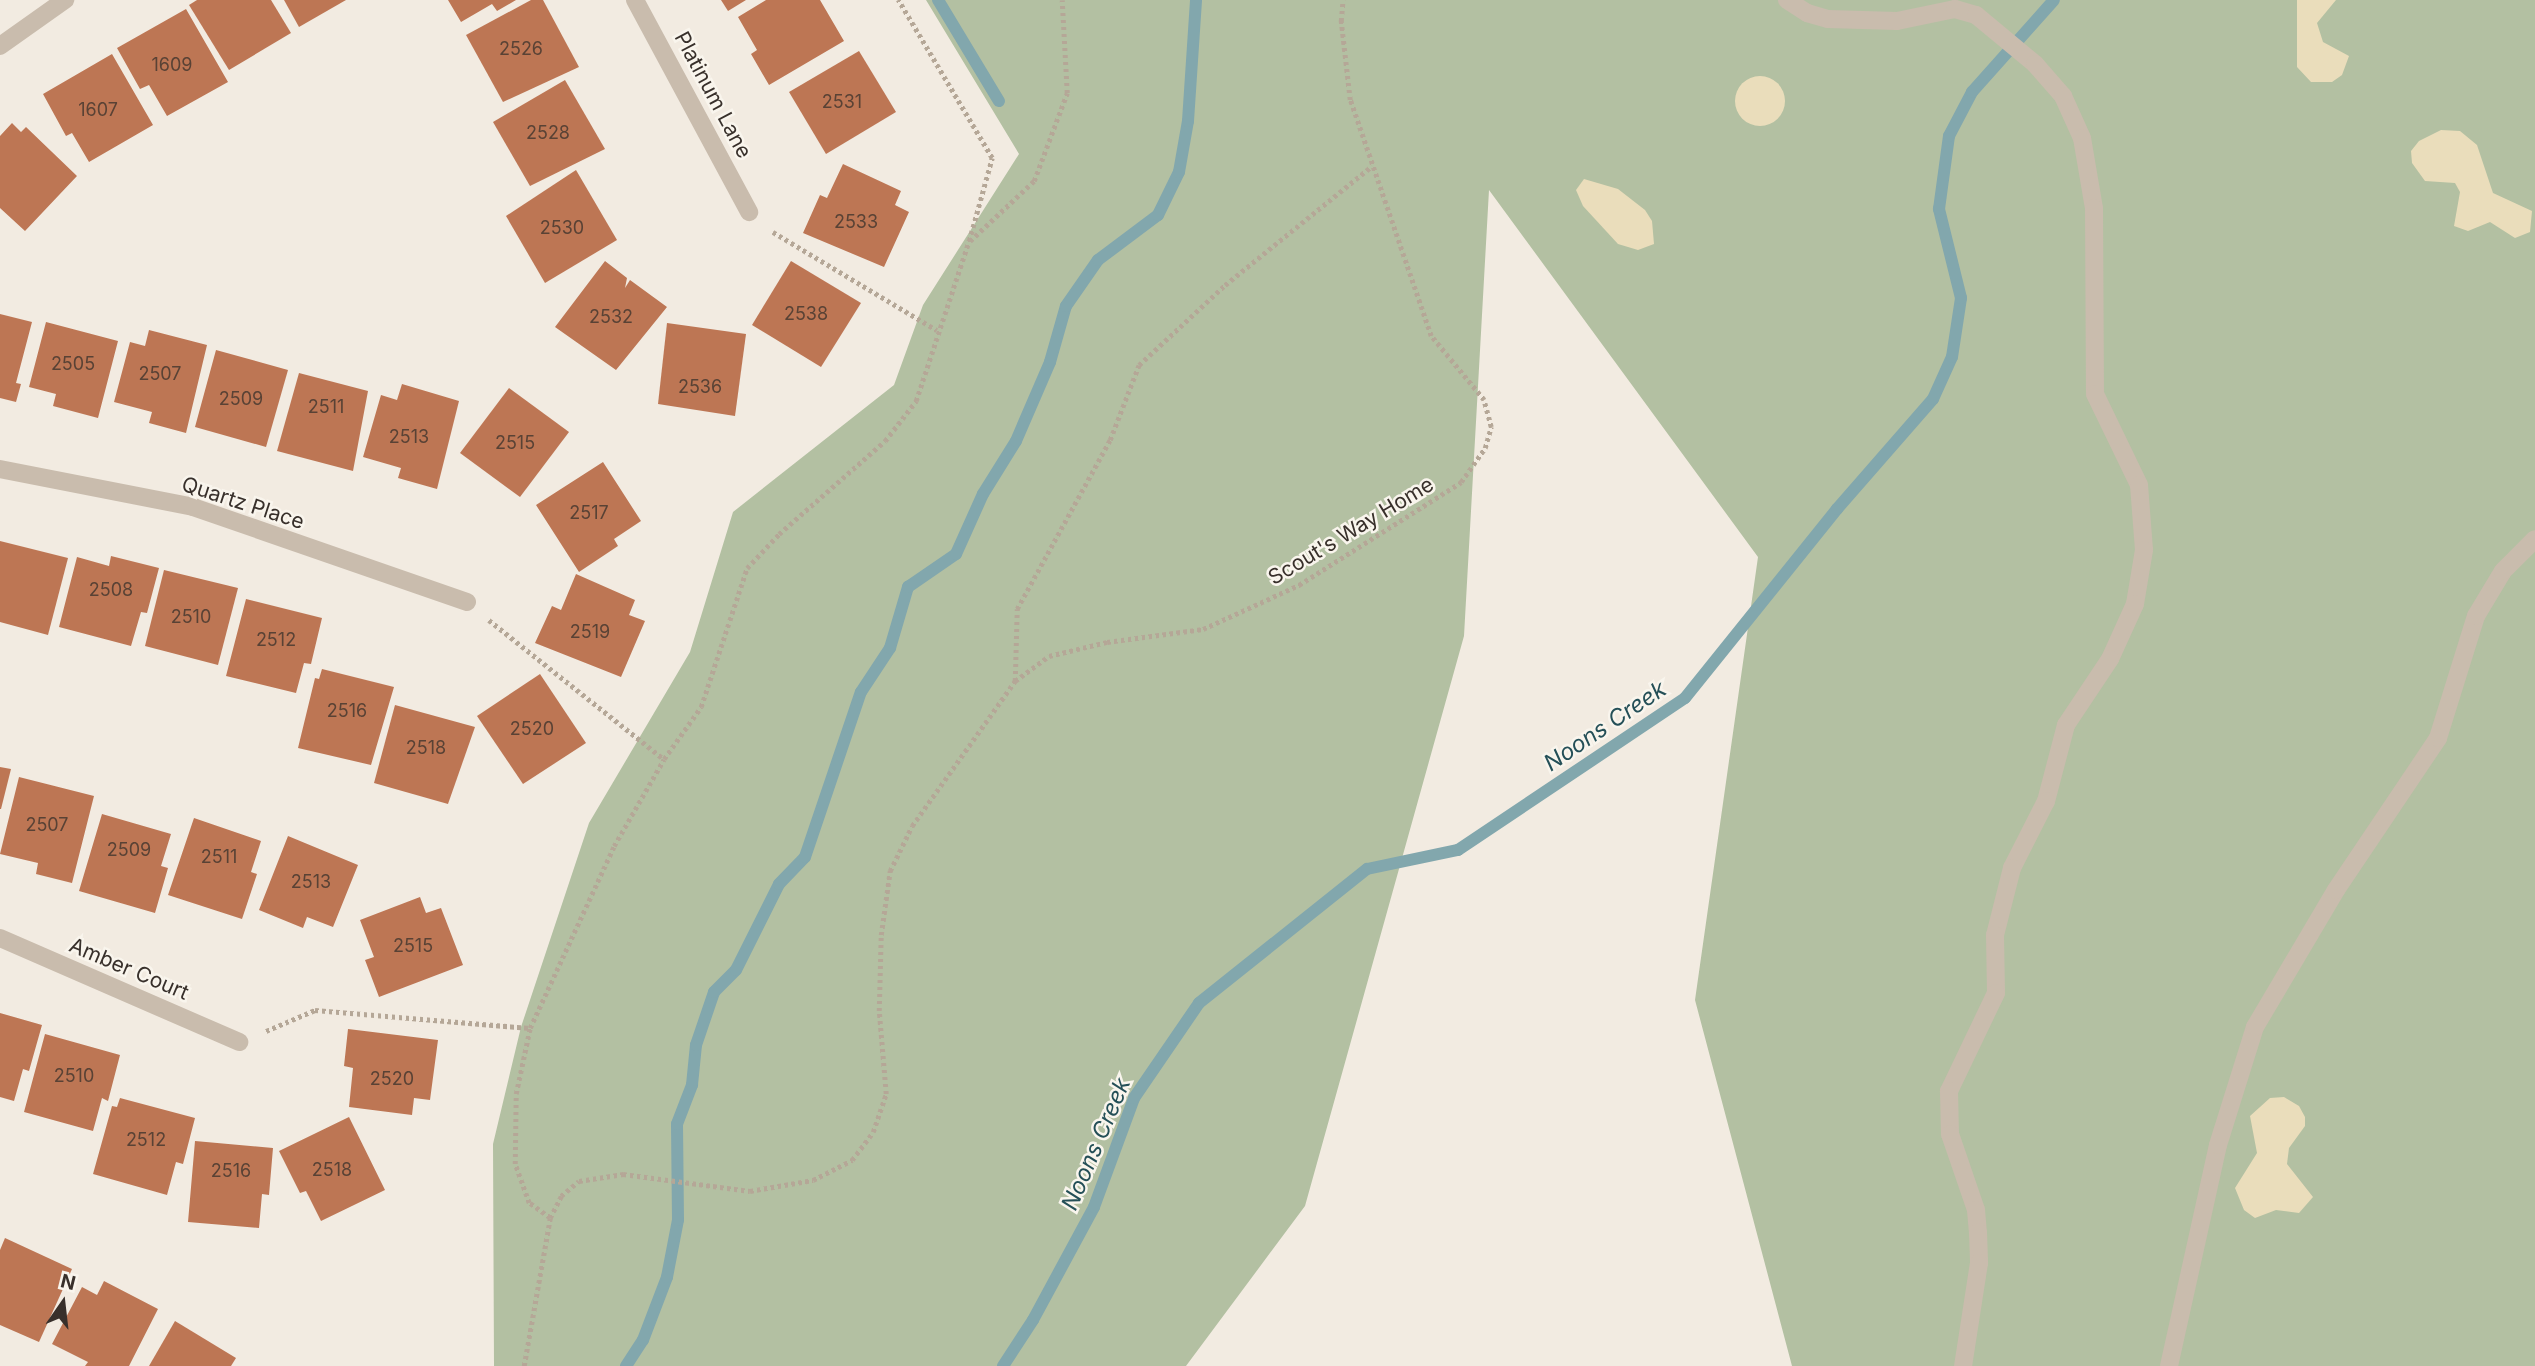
<!DOCTYPE html>
<html>
<head>
<meta charset="utf-8">
<style>
  body { margin:0 }
  #map { position:relative; width:2535px; height:1366px; overflow:hidden; background:#f2ebe1; font-family:Inter,sans-serif }
  div>[style] { position:absolute }
  .green>* { inset:0; background:#b3c0a2 }
  .sand>* { inset:0; background:#eaddbb }
  .round { border-radius:50% }
  .stream>* { height:12px; margin:-6px; padding:0 6px; transform-origin:6px; border-radius:6px; background:#82a7ad }
  .building>* { inset:0; background:#bd7654 }
  .path>* { height:4.5px; margin-top:-2.25px; transform-origin:0; background:repeating-linear-gradient(90deg,#b5a797 0 3.5px,transparent 0 7px) }
  .minor>* { height:18px; margin:-9px; padding:0 9px; transform-origin:9px; border-radius:9px; background:#c9bcad }
  span { translate:-50% -50%; white-space:nowrap; text-align:center; line-height:1.15; -webkit-text-stroke:5px #f9f5ed; paint-order:stroke }
  .number-label { font-size:18px; color:#594235 }
  .number-label span { -webkit-text-stroke-width:0 }
  .street-label { font-size:21px; color:#38302b }
  .water-label { font-size:23px; color:#244f57; font-style:italic }
  .north { position:absolute; left:28px; top:1268px; width:70px; height:70px; -webkit-text-stroke:5px #f9f5ed; paint-order:stroke; rotate:14deg; font-size:19px; font-weight:700; line-height:28px; text-align:center; color:#38302b }
  .north::after { content:''; display:block; margin:auto; width:24px; height:32px; background:#38302b; clip-path:polygon(50% 0,100% 100%,50% 72%,0 100%) }
</style>
</head>
<body>
<div id="map">
  <div class="green">
    <i style="clip-path:polygon(926px 0,2535px 0,2535px 1366px,1792px 1366px,1695px 1000px,1758px 557px,1489px 190px,1464px 636px,1305px 1206px,1186px 1366px,494px 1366px,493px 1144px,521px 1027px,589px 823px,690px 652px,733px 512px,894px 385px,923px 305px,1019px 154px)"></i>
  </div>
  <div class="sand">
    <i style="clip-path:polygon(2297px 0,2336px 0,2317px 23px,2323px 42px,2349px 56px,2342px 75px,2332px 82px,2311px 82px,2297px 67px)"></i>
    <i class="round" style="left:1735px;top:76px;width:50px;height:50px"></i>
    <i style="clip-path:polygon(2441px 130px,2460px 131px,2477px 145px,2493px 193px,2532px 211px,2530px 232px,2515px 238px,2490px 222px,2468px 231px,2454px 226px,2460px 192px,2455px 183px,2425px 181px,2412px 163px,2411px 151px,2419px 141px)"></i>
    <i style="clip-path:polygon(1584px 179px,1618px 189px,1645px 210px,1652px 221px,1654px 244px,1638px 250px,1618px 244px,1583px 206px,1576px 190px)"></i>
    <i style="clip-path:polygon(2284px 1097px,2299px 1106px,2305px 1117px,2305px 1126px,2289px 1148px,2287px 1164px,2313px 1197px,2299px 1213px,2276px 1210px,2255px 1218px,2244px 1210px,2235px 1188px,2257px 1153px,2250px 1116px,2270px 1098px)"></i>
  </div>
  <div class="stream">
    <i style="left:938px;top:0;width:118px;rotate:58.9deg"></i>
    <i style="left:626px;top:1366px;width:31px;rotate:-57deg"></i>
    <i style="left:643px;top:1340px;width:67px;rotate:-69.1deg"></i>
    <i style="left:667px;top:1277px;width:58px;rotate:-79.1deg"></i>
    <i style="left:678px;top:1220px;width:96px;rotate:-90.6deg"></i>
    <i style="left:677px;top:1124px;width:42px;rotate:-69deg"></i>
    <i style="left:692px;top:1085px;width:40px;rotate:-84.3deg"></i>
    <i style="left:696px;top:1045px;width:56px;rotate:-71.2deg"></i>
    <i style="left:714px;top:992px;width:31px;rotate:-45deg"></i>
    <i style="left:736px;top:970px;width:96px;rotate:-63.4deg"></i>
    <i style="left:779px;top:884px;width:37px;rotate:-46deg"></i>
    <i style="left:805px;top:857px;width:174px;rotate:-71.3deg"></i>
    <i style="left:861px;top:692px;width:53px;rotate:-56.6deg"></i>
    <i style="left:890px;top:648px;width:64px;rotate:-73.6deg"></i>
    <i style="left:908px;top:587px;width:58px;rotate:-34.5deg"></i>
    <i style="left:956px;top:554px;width:66px;rotate:-65.8deg"></i>
    <i style="left:983px;top:494px;width:62px;rotate:-58.1deg"></i>
    <i style="left:1016px;top:441px;width:86px;rotate:-66.7deg"></i>
    <i style="left:1050px;top:362px;width:58px;rotate:-74.1deg"></i>
    <i style="left:1066px;top:306px;width:56px;rotate:-55.2deg"></i>
    <i style="left:1098px;top:260px;width:75px;rotate:-36.9deg"></i>
    <i style="left:1158px;top:215px;width:48px;rotate:-64deg"></i>
    <i style="left:1179px;top:172px;width:52px;rotate:-80deg"></i>
    <i style="left:1188px;top:121px;width:121px;rotate:-86.2deg"></i>
    <i style="left:1003px;top:1366px;width:55px;rotate:-56.9deg"></i>
    <i style="left:1033px;top:1320px;width:128px;rotate:-61.6deg"></i>
    <i style="left:1094px;top:1207px;width:116px;rotate:-69.8deg"></i>
    <i style="left:1134px;top:1098px;width:115px;rotate:-55.6deg"></i>
    <i style="left:1199px;top:1003px;width:215px;rotate:-38.6deg"></i>
    <i style="left:1367px;top:869px;width:93px;rotate:-11.8deg"></i>
    <i style="left:1458px;top:850px;width:273px;rotate:-33.8deg"></i>
    <i style="left:1685px;top:698px;width:243px;rotate:-51.2deg"></i>
    <i style="left:1837px;top:509px;width:146px;rotate:-48.9deg"></i>
    <i style="left:1933px;top:399px;width:46px;rotate:-65.7deg"></i>
    <i style="left:1952px;top:357px;width:60px;rotate:-81.3deg"></i>
    <i style="left:1961px;top:298px;width:92px;rotate:-103.9deg"></i>
    <i style="left:1939px;top:209px;width:74px;rotate:-82.2deg"></i>
    <i style="left:1949px;top:136px;width:50px;rotate:-62.4deg"></i>
    <i style="left:1972px;top:92px;width:123px;rotate:-48.3deg"></i>
  </div>
  <div class="building">
    <i style="clip-path:polygon(197px 0,271px 0,291px 33px,229px 70px,189px 5px)"></i>
    <i style="clip-path:polygon(284px 0,346px 0,299px 27px)"></i>
    <i style="clip-path:polygon(448px 0,516px 0,497px 11px,492px 4px,461px 22px)"></i>
    <i style="clip-path:polygon(531px 0,543px 0,579px 67px,503px 102px,466px 35px)"></i>
    <i style="clip-path:polygon(721px 0,746px 0,728px 11px)"></i>
    <i style="clip-path:polygon(766px 0,820px 0,844px 41px,769px 85px,751px 54px,757px 50px,738px 17px)"></i>
    <i style="clip-path:polygon(186px 9px,228px 82px,167px 116px,149px 85px,140px 89px,117px 48px)"></i>
    <i style="clip-path:polygon(859px 51px,896px 112px,826px 154px,789px 92px)"></i>
    <i style="clip-path:polygon(112px 54px,153px 125px,89px 162px,72px 133px,66px 136px,43px 94px)"></i>
    <i style="clip-path:polygon(565px 80px,605px 149px,530px 186px,493px 122px)"></i>
    <i style="clip-path:polygon(12px 123px,21px 132px,26px 127px,77px 176px,25px 231px,0 208px,0 136px)"></i>
    <i style="clip-path:polygon(843px 164px,901px 191px,895px 205px,909px 212px,884px 267px,803px 233px,820px 195px,827px 198px)"></i>
    <i style="clip-path:polygon(576px 170px,617px 240px,545px 283px,506px 216px)"></i>
    <i style="clip-path:polygon(605px 261px,627px 278px,625px 288px,630px 280px,667px 307px,616px 370px,555px 327px)"></i>
    <i style="clip-path:polygon(791px 261px,861px 303px,821px 367px,752px 325px)"></i>
    <i style="clip-path:polygon(0 314px,32px 322px,16px 383px,21px 384px,16px 402px,0 398px)"></i>
    <i style="clip-path:polygon(46px 322px,118px 341px,98px 418px,53px 406px,56px 394px,29px 387px)"></i>
    <i style="clip-path:polygon(667px 323px,746px 334px,735px 416px,658px 404px)"></i>
    <i style="clip-path:polygon(149px 330px,207px 345px,186px 433px,149px 423px,152px 412px,114px 402px,130px 342px,145px 346px)"></i>
    <i style="clip-path:polygon(216px 350px,288px 370px,266px 447px,195px 427px)"></i>
    <i style="clip-path:polygon(299px 373px,368px 391px,353px 471px,277px 451px)"></i>
    <i style="clip-path:polygon(402px 384px,459px 401px,437px 489px,398px 478px,401px 468px,363px 457px,381px 395px,397px 400px)"></i>
    <i style="clip-path:polygon(509px 388px,569px 432px,520px 497px,460px 453px)"></i>
    <i style="clip-path:polygon(603px 462px,641px 521px,614px 539px,618px 546px,579px 572px,536px 505px)"></i>
    <i style="clip-path:polygon(0 541px,68px 558px,48px 635px,0 622px)"></i>
    <i style="clip-path:polygon(111px 556px,159px 568px,147px 613px,141px 612px,131px 646px,59px 627px,77px 557px,109px 566px)"></i>
    <i style="clip-path:polygon(164px 570px,238px 588px,218px 665px,145px 646px)"></i>
    <i style="clip-path:polygon(576px 574px,635px 600px,629px 615px,645px 621px,621px 677px,535px 643px,552px 606px,561px 610px)"></i>
    <i style="clip-path:polygon(246px 599px,322px 618px,311px 664px,304px 663px,296px 693px,226px 676px)"></i>
    <i style="clip-path:polygon(322px 669px,394px 687px,371px 765px,298px 748px,315px 678px,319px 679px)"></i>
    <i style="clip-path:polygon(540px 674px,586px 743px,523px 784px,477px 716px)"></i>
    <i style="clip-path:polygon(395px 705px,475px 727px,448px 804px,374px 783px)"></i>
    <i style="clip-path:polygon(0 767px,11px 769px,1px 809px,0 809px)"></i>
    <i style="clip-path:polygon(19px 777px,94px 796px,72px 883px,36px 874px,38px 863px,0 854px)"></i>
    <i style="clip-path:polygon(102px 814px,171px 834px,161px 866px,168px 868px,155px 913px,79px 891px)"></i>
    <i style="clip-path:polygon(194px 818px,261px 841px,251px 872px,257px 874px,242px 919px,168px 895px)"></i>
    <i style="clip-path:polygon(288px 836px,358px 865px,333px 927px,307px 917px,303px 928px,259px 910px)"></i>
    <i style="clip-path:polygon(420px 897px,426px 913px,441px 908px,463px 965px,379px 997px,365px 960px,374px 957px,360px 920px)"></i>
    <i style="clip-path:polygon(0 1013px,42px 1025px,29px 1071px,23px 1069px,14px 1101px,0 1097px)"></i>
    <i style="clip-path:polygon(348px 1029px,438px 1040px,430px 1100px,414px 1098px,412px 1115px,349px 1107px,353px 1068px,344px 1066px)"></i>
    <i style="clip-path:polygon(45px 1034px,120px 1055px,108px 1101px,102px 1098px,93px 1131px,24px 1112px)"></i>
    <i style="clip-path:polygon(120px 1098px,195px 1118px,183px 1164px,176px 1162px,167px 1195px,93px 1174px,112px 1106px,117px 1107px)"></i>
    <i style="clip-path:polygon(349px 1117px,385px 1190px,321px 1221px,306px 1191px,300px 1193px,279px 1151px)"></i>
    <i style="clip-path:polygon(195px 1141px,273px 1148px,269px 1195px,262px 1194px,259px 1228px,188px 1222px)"></i>
    <i style="clip-path:polygon(5px 1238px,72px 1269px,39px 1342px,0 1325px,0 1250px)"></i>
    <i style="clip-path:polygon(104px 1281px,158px 1309px,129px 1366px,85px 1366px,88px 1362px,52px 1344px,82px 1287px,97px 1295px)"></i>
    <i style="clip-path:polygon(175px 1321px,236px 1358px,231px 1366px,149px 1366px)"></i>
  </div>
  <div class="path">
    <i style="left:773px;top:232px;width:191px;rotate:30.9deg"></i>
    <i style="left:970px;top:241px;width:88px;rotate:-43.2deg"></i>
    <i style="left:1034px;top:181px;width:94px;rotate:-69.4deg"></i>
    <i style="left:1067px;top:93px;width:93px;rotate:-93.1deg"></i>
    <i style="left:489px;top:620px;width:223px;rotate:38.5deg"></i>
    <i style="left:1015px;top:681px;width:72px;rotate:-88.4deg"></i>
    <i style="left:1017px;top:609px;width:193px;rotate:-61.2deg"></i>
    <i style="left:1110px;top:440px;width:80px;rotate:-68.9deg"></i>
    <i style="left:1139px;top:365px;width:117px;rotate:-42.9deg"></i>
    <i style="left:1225px;top:285px;width:189px;rotate:-39deg"></i>
    <i style="left:266px;top:1031px;width:53px;rotate:-23.2deg"></i>
    <i style="left:315px;top:1010px;width:216px;rotate:4.8deg"></i>
    <i style="left:550px;top:1218px;width:25px;rotate:-63deg"></i>
    <i style="left:561px;top:1196px;width:23px;rotate:-40deg"></i>
    <i style="left:579px;top:1181px;width:45px;rotate:-9deg"></i>
    <i style="left:623px;top:1174px;width:128px;rotate:7.6deg"></i>
    <i style="left:750px;top:1191px;width:64px;rotate:-9.9deg"></i>
    <i style="left:813px;top:1180px;width:44px;rotate:-27.1deg"></i>
    <i style="left:852px;top:1160px;width:35px;rotate:-53deg"></i>
    <i style="left:873px;top:1132px;width:40px;rotate:-71.1deg"></i>
    <i style="left:886px;top:1094px;width:83px;rotate:-94.8deg"></i>
    <i style="left:879px;top:1011px;width:76px;rotate:-88.5deg"></i>
    <i style="left:881px;top:935px;width:65px;rotate:-82deg"></i>
    <i style="left:890px;top:871px;width:50px;rotate:-63.9deg"></i>
    <i style="left:912px;top:826px;width:178px;rotate:-54.6deg"></i>
    <i style="left:1015px;top:681px;width:42px;rotate:-36.3deg"></i>
    <i style="left:1049px;top:656px;width:60px;rotate:-13.6deg"></i>
    <i style="left:1107px;top:642px;width:97px;rotate:-7.7deg"></i>
    <i style="left:1203px;top:629px;width:106px;rotate:-24.6deg"></i>
    <i style="left:1299px;top:585px;width:192px;rotate:-32.4deg"></i>
    <i style="left:1461px;top:482px;width:42px;rotate:-54.8deg"></i>
    <i style="left:1485px;top:448px;width:22px;rotate:-74deg"></i>
    <i style="left:1491px;top:427px;width:28px;rotate:-105deg"></i>
    <i style="left:1484px;top:400px;width:83px;rotate:-129.6deg"></i>
    <i style="left:1431px;top:336px;width:250px;rotate:-108.9deg"></i>
    <i style="left:1350px;top:100px;width:80px;rotate:-96.5deg"></i>
    <i style="left:1341px;top:21px;width:21px;rotate:-85deg"></i>
    <i style="left:524px;top:1366px;width:150px;rotate:-80deg"></i>
    <i style="left:550px;top:1218px;width:26px;rotate:-144deg"></i>
    <i style="left:529px;top:1203px;width:41px;rotate:-109.7deg"></i>
    <i style="left:515px;top:1164px;width:70px;rotate:-89.2deg"></i>
    <i style="left:516px;top:1094px;width:67px;rotate:-78deg"></i>
    <i style="left:530px;top:1028px;width:200px;rotate:-65.2deg"></i>
    <i style="left:614px;top:846px;width:100px;rotate:-60.1deg"></i>
    <i style="left:664px;top:759px;width:64px;rotate:-54.6deg"></i>
    <i style="left:701px;top:707px;width:146px;rotate:-71.7deg"></i>
    <i style="left:747px;top:568px;width:47px;rotate:-46.7deg"></i>
    <i style="left:779px;top:534px;width:141px;rotate:-41.3deg"></i>
    <i style="left:885px;top:441px;width:51px;rotate:-52.2deg"></i>
    <i style="left:916px;top:401px;width:169px;rotate:-71.7deg"></i>
    <i style="left:969px;top:241px;width:86px;rotate:-74.5deg"></i>
    <i style="left:992px;top:158px;width:184px;rotate:-120.7deg"></i>
  </div>
  <div class="minor">
    <i style="left:635px;top:0;width:241px;rotate:61.7deg"></i>
    <i style="left:1787px;top:0;width:24px;rotate:33deg"></i>
    <i style="left:1807px;top:13px;width:22px;rotate:16deg"></i>
    <i style="left:1828px;top:19px;width:69px;rotate:1.7deg"></i>
    <i style="left:1897px;top:21px;width:59px;rotate:-11.7deg"></i>
    <i style="left:1955px;top:9px;width:22px;rotate:16deg"></i>
    <i style="left:1976px;top:15px;width:77px;rotate:39.7deg"></i>
    <i style="left:2035px;top:64px;width:43px;rotate:48.8deg"></i>
    <i style="left:2063px;top:96px;width:46px;rotate:65.7deg"></i>
    <i style="left:2082px;top:138px;width:71px;rotate:80.3deg"></i>
    <i style="left:2094px;top:208px;width:186px;rotate:89.7deg"></i>
    <i style="left:2095px;top:394px;width:101px;rotate:64.2deg"></i>
    <i style="left:2139px;top:485px;width:65px;rotate:85.6deg"></i>
    <i style="left:2144px;top:550px;width:55px;rotate:99.5deg"></i>
    <i style="left:2135px;top:604px;width:60px;rotate:114.4deg"></i>
    <i style="left:2110px;top:659px;width:79px;rotate:123.7deg"></i>
    <i style="left:2066px;top:725px;width:79px;rotate:104.7deg"></i>
    <i style="left:2046px;top:801px;width:75px;rotate:116.9deg"></i>
    <i style="left:2012px;top:868px;width:69px;rotate:104.2deg"></i>
    <i style="left:1995px;top:935px;width:58px;rotate:89deg"></i>
    <i style="left:1996px;top:993px;width:109px;rotate:115.6deg"></i>
    <i style="left:1949px;top:1091px;width:43px;rotate:88.7deg"></i>
    <i style="left:1950px;top:1134px;width:80px;rotate:71.1deg"></i>
    <i style="left:1976px;top:1210px;width:22px;rotate:85deg"></i>
    <i style="left:1978px;top:1232px;width:31px;rotate:88deg"></i>
    <i style="left:1979px;top:1263px;width:104px;rotate:98.8deg"></i>
    <i style="left:0;top:46px;width:80px;rotate:-35.3deg"></i>
    <i style="left:0;top:469px;width:197px;rotate:11.1deg"></i>
    <i style="left:193px;top:507px;width:290px;rotate:19.1deg"></i>
    <i style="left:0;top:938px;width:261px;rotate:23.5deg"></i>
    <i style="left:2169px;top:1366px;width:226px;rotate:-77.5deg"></i>
    <i style="left:2218px;top:1145px;width:124px;rotate:-72.6deg"></i>
    <i style="left:2255px;top:1027px;width:159px;rotate:-59.4deg"></i>
    <i style="left:2336px;top:890px;width:183px;rotate:-56.1deg"></i>
    <i style="left:2438px;top:738px;width:128px;rotate:-72.7deg"></i>
    <i style="left:2476px;top:616px;width:52px;rotate:-59deg"></i>
    <i style="left:2503px;top:571px;width:45px;rotate:-45deg"></i>
  </div>
  <div class="number-label">
    <span style="left:521px;top:49px">2526</span>
    <span style="left:172px;top:65px">1609</span>
    <span style="left:842px;top:102px">2531</span>
    <span style="left:98px;top:110px">1607</span>
    <span style="left:548px;top:133px">2528</span>
    <span style="left:856px;top:222px">2533</span>
    <span style="left:562px;top:228px">2530</span>
    <span style="left:806px;top:314px">2538</span>
    <span style="left:611px;top:317px">2532</span>
    <span style="left:73px;top:364px">2505</span>
    <span style="left:160px;top:374px">2507</span>
    <span style="left:700px;top:387px">2536</span>
    <span style="left:241px;top:399px">2509</span>
    <span style="left:326px;top:407px">2511</span>
    <span style="left:409px;top:437px">2513</span>
    <span style="left:515px;top:443px">2515</span>
    <span style="left:589px;top:513px">2517</span>
    <span style="left:111px;top:590px">2508</span>
    <span style="left:191px;top:617px">2510</span>
    <span style="left:590px;top:632px">2519</span>
    <span style="left:276px;top:640px">2512</span>
    <span style="left:347px;top:711px">2516</span>
    <span style="left:532px;top:729px">2520</span>
    <span style="left:426px;top:748px">2518</span>
    <span style="left:47px;top:825px">2507</span>
    <span style="left:129px;top:850px">2509</span>
    <span style="left:219px;top:857px">2511</span>
    <span style="left:311px;top:882px">2513</span>
    <span style="left:413px;top:946px">2515</span>
    <span style="left:74px;top:1076px">2510</span>
    <span style="left:392px;top:1079px">2520</span>
    <span style="left:146px;top:1140px">2512</span>
    <span style="left:332px;top:1170px">2518</span>
    <span style="left:231px;top:1171px">2516</span>
  </div>
  <div class="street-label">
    <span style="left:713px;top:95px;rotate:62deg">Platinum Lane</span>
    <span style="left:243px;top:503px;rotate:18deg">Quartz Place</span>
    <span style="left:1351px;top:531px;rotate:-31deg">Scout's Way Home</span>
    <span style="left:129px;top:969px;rotate:23deg">Amber Court</span>
  </div>
  <div class="water-label">
    <span style="left:1605px;top:726px;rotate:-34deg">Noons Creek</span>
    <span style="left:1096px;top:1144px;rotate:-67deg">Noons Creek</span>
  </div>
  <div class="north">N</div>
</div>
</body>
</html>
